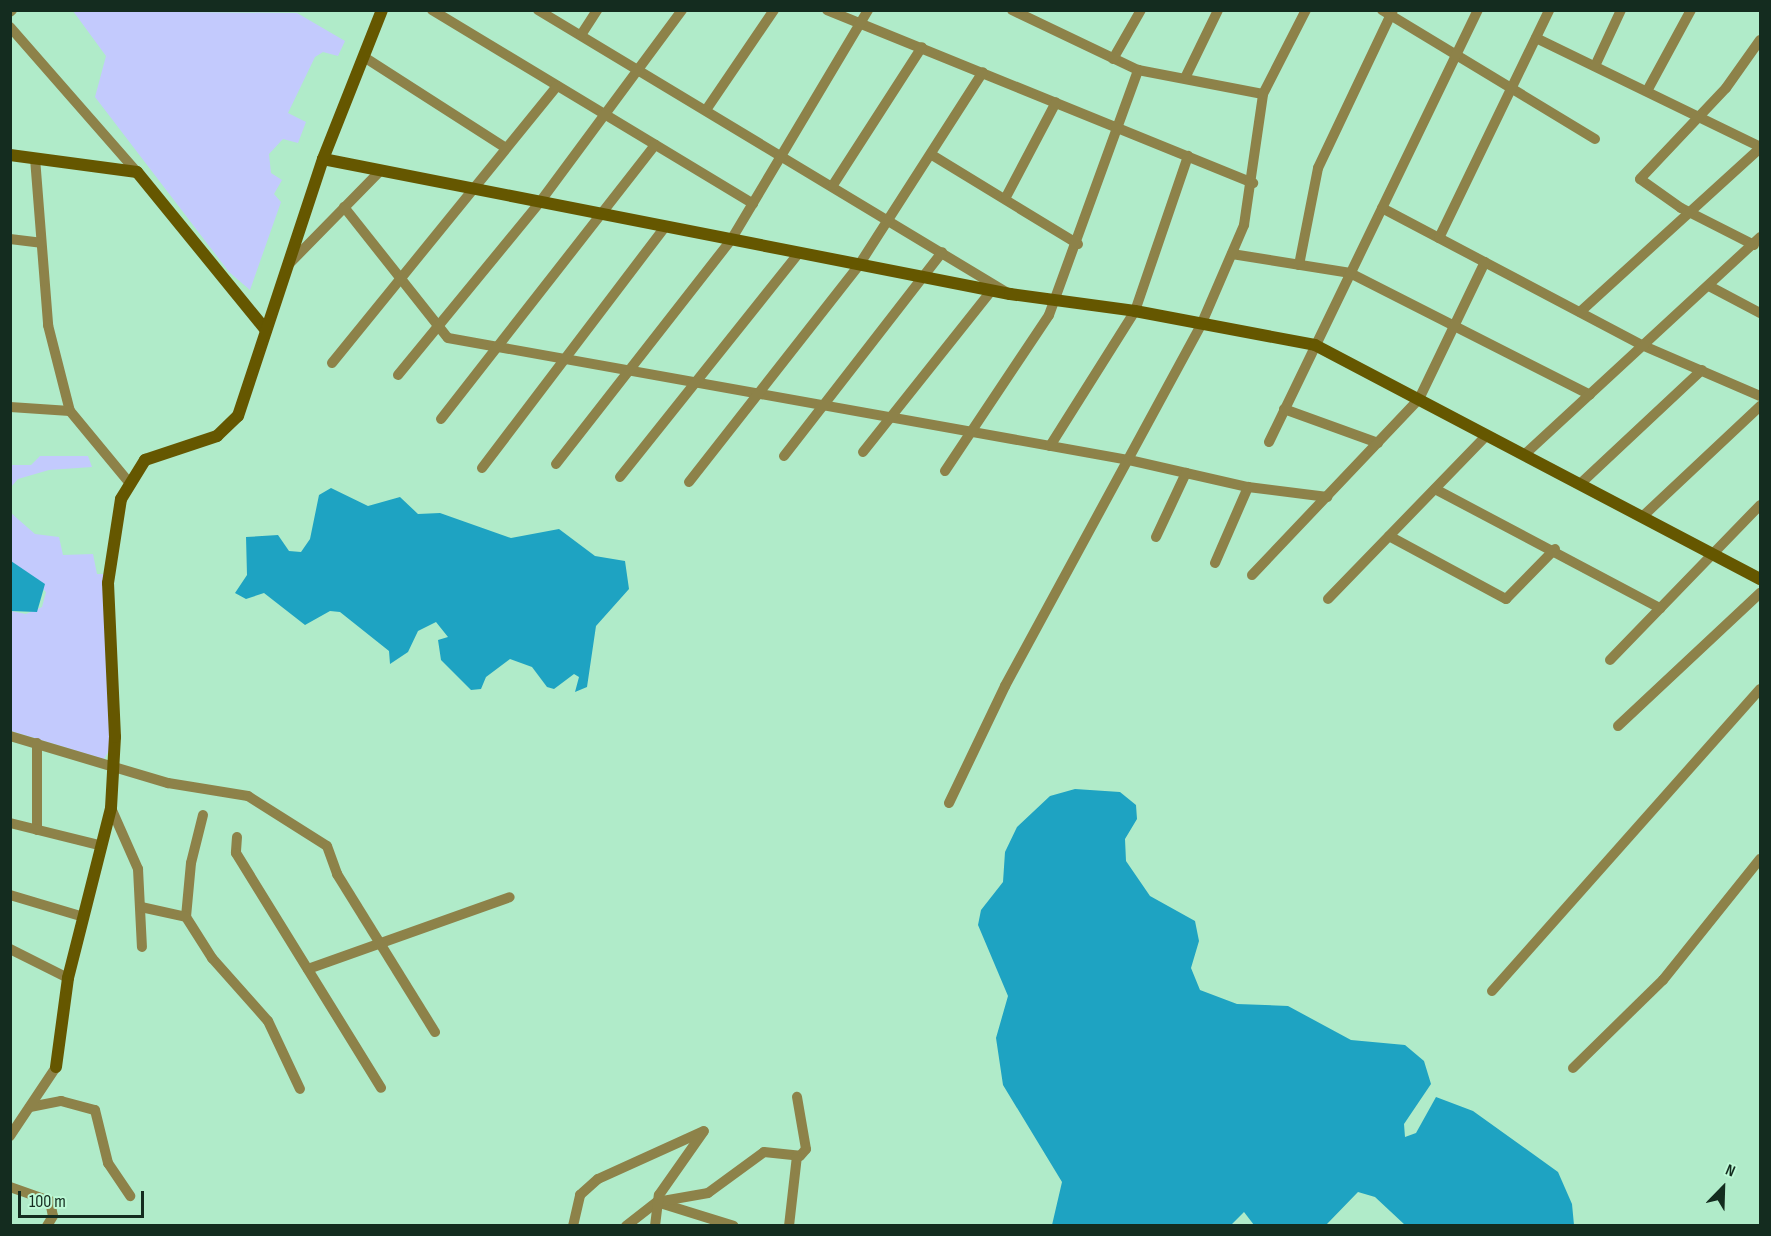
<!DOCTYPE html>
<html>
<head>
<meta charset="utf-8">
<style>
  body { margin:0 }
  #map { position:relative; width:1771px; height:1236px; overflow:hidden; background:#b0ebc9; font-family:"Sofia Sans Condensed",sans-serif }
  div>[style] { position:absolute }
  .green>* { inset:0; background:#c3cafd }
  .water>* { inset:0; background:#1ea3c2 }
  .street>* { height:10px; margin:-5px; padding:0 5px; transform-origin:5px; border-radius:5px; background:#8d8249 }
  .secondary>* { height:12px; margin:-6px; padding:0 6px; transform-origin:6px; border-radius:6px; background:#655700 }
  span { translate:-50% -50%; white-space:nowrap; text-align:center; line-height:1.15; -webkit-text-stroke:6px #bdf9d6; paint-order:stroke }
  .frame { position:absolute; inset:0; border:12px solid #142c1f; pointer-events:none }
  .north { position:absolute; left:1693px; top:1158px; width:60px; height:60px; -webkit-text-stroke:4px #bdf9d6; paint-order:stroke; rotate:23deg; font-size:16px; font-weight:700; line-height:24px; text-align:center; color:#142c1f }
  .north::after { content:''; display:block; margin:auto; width:21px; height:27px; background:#142c1f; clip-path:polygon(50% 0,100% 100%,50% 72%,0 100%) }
  .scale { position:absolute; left:18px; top:1191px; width:126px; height:27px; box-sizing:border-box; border:3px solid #142c1f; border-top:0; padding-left:8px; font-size:18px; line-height:21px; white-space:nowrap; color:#142c1f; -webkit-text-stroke:4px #bdf9d6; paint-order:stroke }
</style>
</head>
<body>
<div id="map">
  <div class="green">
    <i style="clip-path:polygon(73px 11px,297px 13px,345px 41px,338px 56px,323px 52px,315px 57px,288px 113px,306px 122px,298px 143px,283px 139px,269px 154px,271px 173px,282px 180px,274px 194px,281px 202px,250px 290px,229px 272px,95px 97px,106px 56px)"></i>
    <i style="clip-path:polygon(40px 456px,88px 456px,92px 467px,49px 470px,18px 479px,11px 487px,11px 465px,31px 465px)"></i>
    <i style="clip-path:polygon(11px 513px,35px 534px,59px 537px,63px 555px,93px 554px,97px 574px,105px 574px,110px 749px,104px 759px,11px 731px,11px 611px,26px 614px,42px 607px,46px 592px,12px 564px)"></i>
  </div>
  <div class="water">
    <i style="clip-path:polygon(331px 488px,368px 506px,400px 497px,418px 514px,440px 513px,511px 538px,559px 529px,595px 556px,625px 561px,629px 589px,596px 626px,587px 687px,575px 692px,579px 677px,574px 674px,554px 689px,547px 687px,532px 667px,510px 659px,486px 677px,481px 689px,471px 690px,441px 660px,438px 640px,448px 637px,436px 622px,418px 631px,408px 652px,390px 664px,389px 651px,340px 612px,330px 611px,305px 625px,264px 593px,246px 599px,235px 593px,247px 575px,246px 537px,278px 535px,289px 551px,301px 552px,310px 539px,319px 495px)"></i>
    <i style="clip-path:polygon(11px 561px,45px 584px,37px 612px,11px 611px)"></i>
    <i style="clip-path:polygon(1075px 789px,1120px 792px,1136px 805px,1137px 819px,1125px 839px,1126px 861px,1150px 896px,1195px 921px,1199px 941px,1191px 968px,1200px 990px,1237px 1004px,1288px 1006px,1351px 1040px,1405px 1045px,1424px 1061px,1431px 1084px,1404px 1124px,1405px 1137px,1416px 1133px,1436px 1097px,1473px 1111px,1558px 1172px,1572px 1204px,1574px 1225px,1405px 1225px,1375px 1197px,1358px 1192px,1326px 1225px,1254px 1225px,1244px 1212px,1231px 1225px,1052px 1225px,1062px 1182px,1003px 1085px,996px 1038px,1008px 996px,978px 925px,981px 910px,1003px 882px,1005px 852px,1017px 827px,1050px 796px)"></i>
  </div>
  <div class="street">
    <i style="left:432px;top:10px;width:375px;rotate:31.1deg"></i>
    <i style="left:538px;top:10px;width:546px;rotate:31.07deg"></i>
    <i style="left:827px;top:10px;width:460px;rotate:22.1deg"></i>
    <i style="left:1012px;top:10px;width:140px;rotate:25.5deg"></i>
    <i style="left:1138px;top:70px;width:127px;rotate:10.9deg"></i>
    <i style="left:1382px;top:10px;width:249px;rotate:31.2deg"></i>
    <i style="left:10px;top:12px;width:3px;rotate:-45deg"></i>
    <i style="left:10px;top:27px;width:193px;rotate:48.8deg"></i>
    <i style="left:581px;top:35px;width:30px;rotate:-57deg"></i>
    <i style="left:1536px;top:38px;width:249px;rotate:25.9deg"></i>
    <i style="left:364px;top:57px;width:169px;rotate:32.7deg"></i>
    <i style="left:1113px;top:59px;width:56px;rotate:-60.3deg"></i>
    <i style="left:1595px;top:66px;width:62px;rotate:-65.1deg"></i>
    <i style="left:1186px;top:76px;width:73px;rotate:-64.1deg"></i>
    <i style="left:1647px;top:91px;width:92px;rotate:-61.5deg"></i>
    <i style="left:706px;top:110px;width:121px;rotate:-55.8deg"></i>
    <i style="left:932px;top:155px;width:171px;rotate:31.4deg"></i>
    <i style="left:35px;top:158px;width:168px;rotate:85.5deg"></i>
    <i style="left:48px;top:325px;width:89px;rotate:75.7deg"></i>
    <i style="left:70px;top:411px;width:91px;rotate:50.4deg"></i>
    <i style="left:833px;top:185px;width:164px;rotate:-57.2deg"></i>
    <i style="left:1006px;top:197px;width:107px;rotate:-62.2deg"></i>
    <i style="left:344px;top:207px;width:167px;rotate:51.6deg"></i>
    <i style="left:448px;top:338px;width:692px;rotate:10.16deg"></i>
    <i style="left:1129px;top:460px;width:122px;rotate:12.8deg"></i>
    <i style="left:1248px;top:487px;width:80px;rotate:7.2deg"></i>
    <i style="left:1382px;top:208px;width:296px;rotate:27.8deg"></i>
    <i style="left:1644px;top:346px;width:126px;rotate:23.3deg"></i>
    <i style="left:1439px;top:238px;width:253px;rotate:-64.2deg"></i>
    <i style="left:10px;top:239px;width:31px;rotate:7deg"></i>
    <i style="left:1754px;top:245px;width:82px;rotate:-153.1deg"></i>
    <i style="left:1681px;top:208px;width:50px;rotate:-144.7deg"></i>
    <i style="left:1640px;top:179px;width:125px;rotate:-46.6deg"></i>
    <i style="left:1726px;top:88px;width:59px;rotate:-54.7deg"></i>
    <i style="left:1232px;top:254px;width:120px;rotate:9.1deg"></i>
    <i style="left:1350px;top:273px;width:269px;rotate:26.9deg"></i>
    <i style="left:288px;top:265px;width:132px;rotate:-45.6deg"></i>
    <i style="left:1299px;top:265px;width:99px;rotate:-78.9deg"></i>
    <i style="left:1318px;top:168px;width:175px;rotate:-64.6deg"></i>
    <i style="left:1709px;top:286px;width:58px;rotate:27.9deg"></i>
    <i style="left:1580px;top:312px;width:244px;rotate:-42.3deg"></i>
    <i style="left:332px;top:363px;width:357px;rotate:-50.9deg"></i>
    <i style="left:398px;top:375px;width:224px;rotate:-50.6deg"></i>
    <i style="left:540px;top:202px;width:239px;rotate:-53.5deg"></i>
    <i style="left:10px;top:407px;width:60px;rotate:3.8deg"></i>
    <i style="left:1284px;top:409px;width:100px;rotate:19.9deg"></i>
    <i style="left:441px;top:419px;width:348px;rotate:-52deg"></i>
    <i style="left:1269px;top:442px;width:480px;rotate:-64.2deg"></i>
    <i style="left:1050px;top:446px;width:160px;rotate:-57.8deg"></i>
    <i style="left:1135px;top:311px;width:164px;rotate:-71.1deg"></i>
    <i style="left:863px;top:452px;width:212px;rotate:-51.5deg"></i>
    <i style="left:1524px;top:455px;width:321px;rotate:-42.7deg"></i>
    <i style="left:784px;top:456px;width:258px;rotate:-52.2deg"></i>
    <i style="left:556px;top:464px;width:284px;rotate:-52deg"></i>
    <i style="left:731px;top:240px;width:268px;rotate:-59.2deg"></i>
    <i style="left:482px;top:468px;width:303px;rotate:-52.8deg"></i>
    <i style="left:945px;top:471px;width:187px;rotate:-56.3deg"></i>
    <i style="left:1049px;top:315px;width:261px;rotate:-70deg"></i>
    <i style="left:620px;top:477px;width:287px;rotate:-51.4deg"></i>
    <i style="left:689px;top:482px;width:276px;rotate:-51.9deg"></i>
    <i style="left:859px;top:265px;width:229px;rotate:-57.3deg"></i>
    <i style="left:1580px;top:484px;width:167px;rotate:-43.1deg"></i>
    <i style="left:1435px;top:489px;width:255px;rotate:27.9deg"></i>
    <i style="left:1642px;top:517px;width:162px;rotate:-43.2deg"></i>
    <i style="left:1389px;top:536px;width:133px;rotate:28.3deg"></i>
    <i style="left:1506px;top:599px;width:70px;rotate:-45.6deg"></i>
    <i style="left:1156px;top:537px;width:71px;rotate:-64.9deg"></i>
    <i style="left:1215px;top:563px;width:83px;rotate:-66.5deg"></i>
    <i style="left:1252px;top:575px;width:243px;rotate:-46.5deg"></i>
    <i style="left:1419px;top:399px;width:152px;rotate:-64.3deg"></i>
    <i style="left:1328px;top:599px;width:228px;rotate:-45.9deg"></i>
    <i style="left:1610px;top:660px;width:216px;rotate:-45.9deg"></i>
    <i style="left:1618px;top:726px;width:195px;rotate:-43.1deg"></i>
    <i style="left:10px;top:736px;width:165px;rotate:16.6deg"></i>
    <i style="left:168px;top:783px;width:81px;rotate:9.2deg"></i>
    <i style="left:248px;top:796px;width:93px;rotate:32.3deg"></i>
    <i style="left:327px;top:846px;width:30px;rotate:70deg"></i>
    <i style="left:337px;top:874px;width:186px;rotate:58.2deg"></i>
    <i style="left:37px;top:743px;width:87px;rotate:90deg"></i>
    <i style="left:949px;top:803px;width:130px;rotate:-64.4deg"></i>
    <i style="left:1005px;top:686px;width:411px;rotate:-61.5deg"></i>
    <i style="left:1201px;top:325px;width:109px;rotate:-66.7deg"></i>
    <i style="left:1244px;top:225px;width:132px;rotate:-81.7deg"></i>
    <i style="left:1263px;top:94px;width:94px;rotate:-62.9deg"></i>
    <i style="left:111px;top:808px;width:67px;rotate:66.1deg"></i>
    <i style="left:138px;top:869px;width:78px;rotate:87.1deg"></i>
    <i style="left:203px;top:815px;width:49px;rotate:104deg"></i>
    <i style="left:191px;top:863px;width:54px;rotate:95.3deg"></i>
    <i style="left:186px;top:917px;width:49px;rotate:57.6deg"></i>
    <i style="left:212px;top:958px;width:84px;rotate:48.4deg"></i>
    <i style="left:268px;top:1021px;width:75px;rotate:64.8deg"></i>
    <i style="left:10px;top:823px;width:92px;rotate:13.9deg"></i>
    <i style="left:237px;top:837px;width:16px;rotate:94deg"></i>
    <i style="left:236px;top:853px;width:276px;rotate:58.3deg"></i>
    <i style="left:10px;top:895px;width:77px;rotate:16.6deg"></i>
    <i style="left:141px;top:907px;width:46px;rotate:12.5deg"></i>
    <i style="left:10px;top:949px;width:65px;rotate:26.6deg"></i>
    <i style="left:308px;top:969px;width:214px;rotate:-19.6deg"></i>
    <i style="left:1492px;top:991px;width:404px;rotate:-48.4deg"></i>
    <i style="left:1573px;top:1068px;width:126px;rotate:-44.4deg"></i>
    <i style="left:1663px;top:980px;width:155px;rotate:-51.3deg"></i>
    <i style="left:30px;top:1107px;width:32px;rotate:-11deg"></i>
    <i style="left:61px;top:1101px;width:35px;rotate:15deg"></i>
    <i style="left:95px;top:1110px;width:55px;rotate:76.2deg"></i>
    <i style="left:108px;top:1163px;width:40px;rotate:56deg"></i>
    <i style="left:10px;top:1136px;width:83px;rotate:-56.3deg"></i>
    <i style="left:10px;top:1187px;width:42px;rotate:19.3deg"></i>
    <i style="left:50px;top:1201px;width:15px;rotate:79deg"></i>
    <i style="left:53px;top:1216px;width:12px;rotate:121deg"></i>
    <i style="left:660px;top:1203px;width:77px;rotate:17.3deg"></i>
    <i style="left:573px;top:1226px;width:32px;rotate:-77deg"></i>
    <i style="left:580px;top:1195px;width:24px;rotate:-42deg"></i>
    <i style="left:598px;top:1179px;width:116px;rotate:-24.4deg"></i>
    <i style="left:626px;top:1226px;width:39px;rotate:-38deg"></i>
    <i style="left:657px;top:1202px;width:52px;rotate:-10deg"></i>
    <i style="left:708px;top:1193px;width:69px;rotate:-36.2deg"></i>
    <i style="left:764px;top:1152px;width:36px;rotate:6deg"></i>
    <i style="left:800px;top:1156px;width:9px;rotate:-49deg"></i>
    <i style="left:806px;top:1149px;width:53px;rotate:-99.8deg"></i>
    <i style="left:655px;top:1226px;width:31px;rotate:-83deg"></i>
    <i style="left:659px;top:1195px;width:78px;rotate:-54.9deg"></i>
    <i style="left:789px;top:1226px;width:70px;rotate:-83.5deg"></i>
  </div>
  <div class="secondary">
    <i style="left:10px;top:155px;width:128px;rotate:7.6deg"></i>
    <i style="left:137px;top:172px;width:204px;rotate:50.8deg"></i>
    <i style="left:323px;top:159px;width:700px;rotate:11.12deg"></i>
    <i style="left:1010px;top:294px;width:126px;rotate:7.7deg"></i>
    <i style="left:1135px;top:311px;width:183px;rotate:10.7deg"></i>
    <i style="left:1315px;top:345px;width:503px;rotate:27.74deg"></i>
    <i style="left:56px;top:1067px;width:90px;rotate:-82.3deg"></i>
    <i style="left:68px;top:978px;width:175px;rotate:-75.8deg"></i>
    <i style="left:111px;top:808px;width:71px;rotate:-86.8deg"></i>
    <i style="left:115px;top:737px;width:154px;rotate:-92.6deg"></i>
    <i style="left:108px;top:583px;width:85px;rotate:-81.2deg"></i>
    <i style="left:121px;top:499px;width:46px;rotate:-58.4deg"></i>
    <i style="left:145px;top:460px;width:76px;rotate:-18.4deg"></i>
    <i style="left:217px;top:436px;width:29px;rotate:-44deg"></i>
    <i style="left:238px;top:416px;width:271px;rotate:-71.7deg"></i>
    <i style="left:323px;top:159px;width:160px;rotate:-68.4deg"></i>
  </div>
  <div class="frame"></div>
  <div class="north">N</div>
  <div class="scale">100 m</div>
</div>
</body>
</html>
